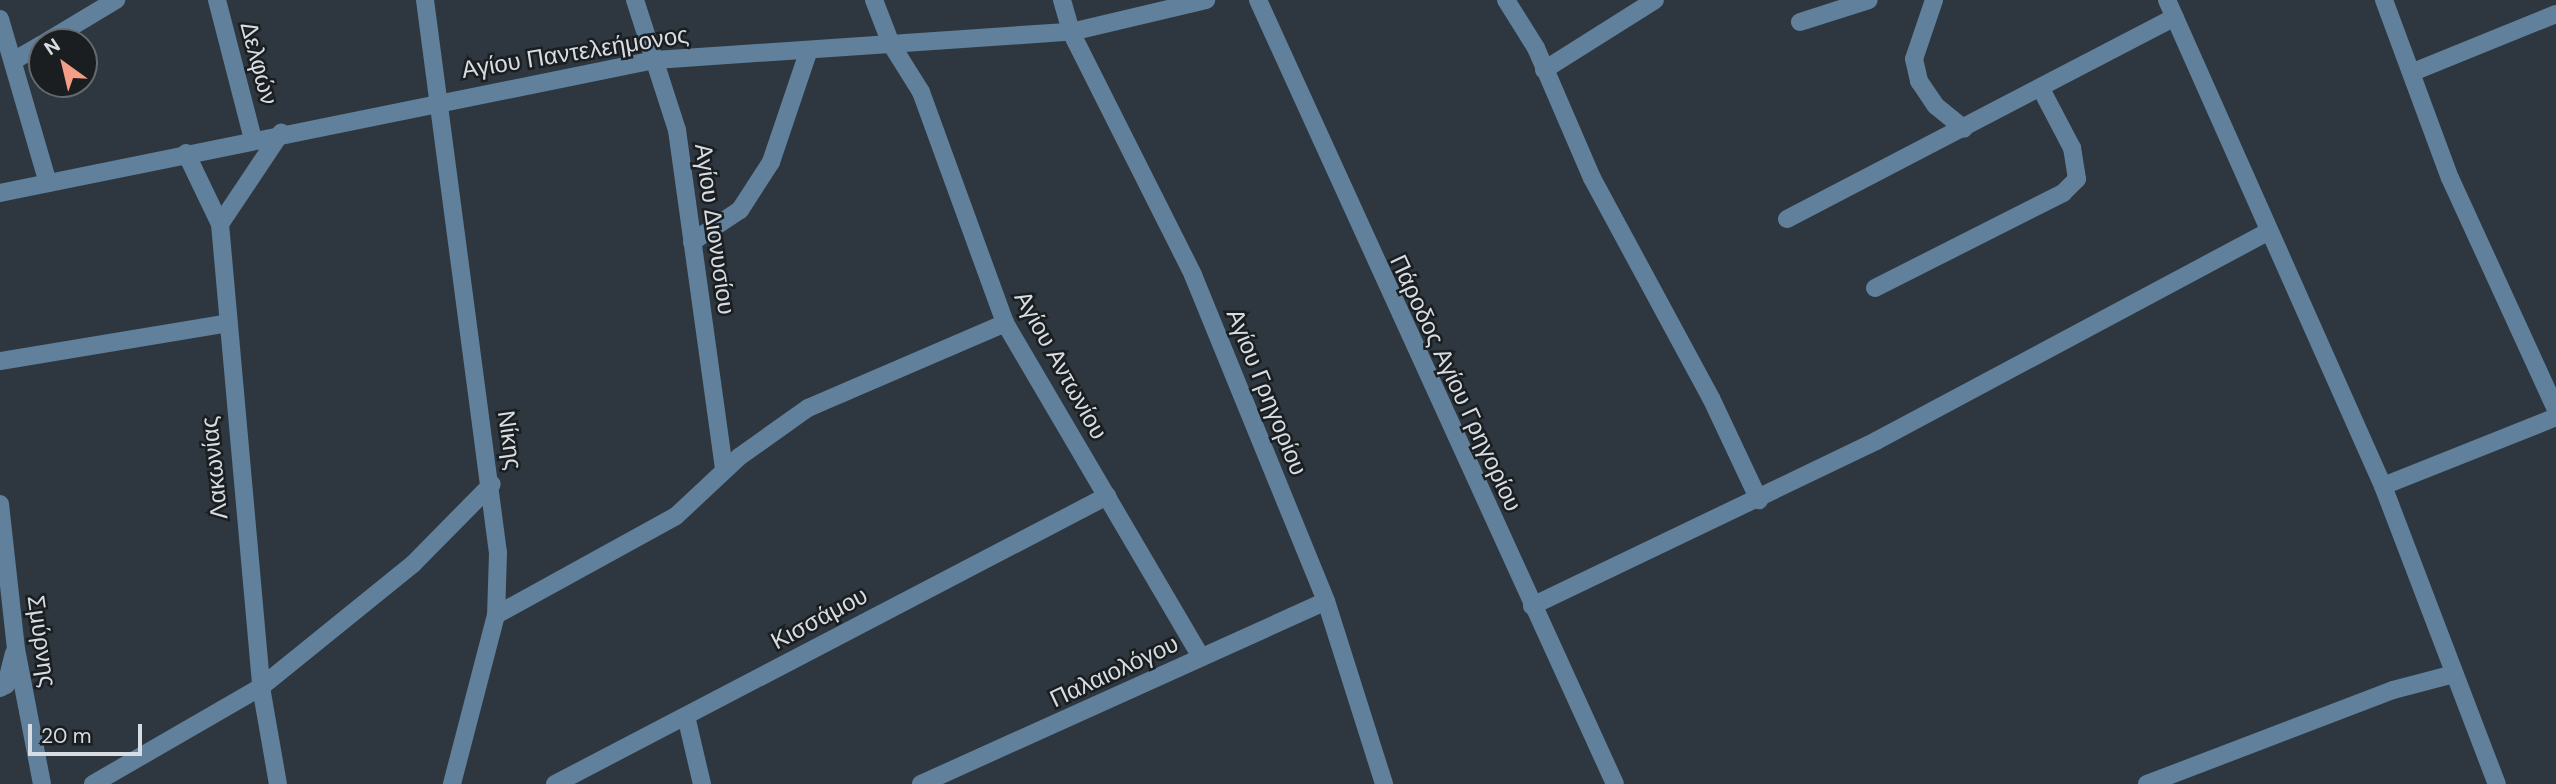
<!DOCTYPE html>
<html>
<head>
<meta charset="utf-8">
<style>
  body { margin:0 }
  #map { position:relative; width:2556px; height:784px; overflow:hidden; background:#2e373f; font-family:"DM Sans",sans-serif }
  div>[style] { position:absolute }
  .minor>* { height:18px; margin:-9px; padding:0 9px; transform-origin:9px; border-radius:9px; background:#60809c }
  span { translate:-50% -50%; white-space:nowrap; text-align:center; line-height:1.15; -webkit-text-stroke:5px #1a1e21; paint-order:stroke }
  .street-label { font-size:24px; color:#d6dce1 }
  .north { position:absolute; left:28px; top:28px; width:70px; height:70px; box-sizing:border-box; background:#1a1e21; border:2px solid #656a6e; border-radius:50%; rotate:326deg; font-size:19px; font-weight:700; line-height:28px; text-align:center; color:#d6dce1 }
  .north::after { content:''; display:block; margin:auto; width:24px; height:32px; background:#f49e88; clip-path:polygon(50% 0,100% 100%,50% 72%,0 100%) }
  .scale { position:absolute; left:28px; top:724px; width:114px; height:32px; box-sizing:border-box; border:4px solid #d6dce1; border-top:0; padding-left:9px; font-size:21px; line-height:24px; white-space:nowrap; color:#d6dce1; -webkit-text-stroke:5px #1a1e21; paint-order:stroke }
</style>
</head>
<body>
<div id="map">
  <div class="minor">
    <i style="left:217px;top:0;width:144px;rotate:75.5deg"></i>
    <i style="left:425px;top:0;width:558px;rotate:82.48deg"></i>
    <i style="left:498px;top:553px;width:62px;rotate:91.8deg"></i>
    <i style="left:496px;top:615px;width:175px;rotate:104.6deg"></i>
    <i style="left:635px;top:0;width:137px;rotate:72.1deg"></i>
    <i style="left:677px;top:130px;width:343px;rotate:82.1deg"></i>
    <i style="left:874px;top:0;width:47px;rotate:68.9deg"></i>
    <i style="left:891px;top:44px;width:57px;rotate:58deg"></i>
    <i style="left:921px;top:92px;width:246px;rotate:70deg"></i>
    <i style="left:1005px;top:323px;width:387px;rotate:59.6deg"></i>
    <i style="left:1062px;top:0;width:33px;rotate:74deg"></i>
    <i style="left:1071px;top:32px;width:272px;rotate:63.3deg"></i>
    <i style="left:1193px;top:275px;width:352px;rotate:67.8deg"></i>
    <i style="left:1326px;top:601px;width:192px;rotate:72.4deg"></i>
    <i style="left:1258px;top:0;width:861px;rotate:65.52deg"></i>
    <i style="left:1506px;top:0;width:57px;rotate:58deg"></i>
    <i style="left:1536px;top:48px;width:142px;rotate:66.7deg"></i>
    <i style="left:1592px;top:178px;width:250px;rotate:61.6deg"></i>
    <i style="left:1711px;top:398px;width:113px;rotate:64.8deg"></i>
    <i style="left:1934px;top:0;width:62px;rotate:108.7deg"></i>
    <i style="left:1914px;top:59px;width:23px;rotate:77deg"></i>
    <i style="left:1919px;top:81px;width:30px;rotate:56deg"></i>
    <i style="left:1936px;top:106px;width:36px;rotate:39deg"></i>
    <i style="left:2167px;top:0;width:532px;rotate:66.04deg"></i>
    <i style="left:2383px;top:486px;width:319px;rotate:69.1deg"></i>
    <i style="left:2384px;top:0;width:190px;rotate:69.7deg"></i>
    <i style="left:2450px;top:178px;width:255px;rotate:65.4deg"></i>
    <i style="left:0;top:19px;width:171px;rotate:73.7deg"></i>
    <i style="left:1800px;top:22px;width:72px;rotate:-17.7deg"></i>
    <i style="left:46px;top:42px;width:82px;rotate:-31deg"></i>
    <i style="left:13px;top:61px;width:34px;rotate:-30deg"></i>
    <i style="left:1544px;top:70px;width:131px;rotate:-32.2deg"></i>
    <i style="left:2413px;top:72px;width:154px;rotate:-22.1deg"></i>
    <i style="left:186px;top:153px;width:79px;rotate:64.4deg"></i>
    <i style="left:220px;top:224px;width:465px;rotate:84.9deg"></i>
    <i style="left:261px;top:687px;width:98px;rotate:80.1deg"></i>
    <i style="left:0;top:193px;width:668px;rotate:-11.48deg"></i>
    <i style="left:655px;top:60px;width:417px;rotate:-3.9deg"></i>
    <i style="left:1071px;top:32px;width:139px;rotate:-13.3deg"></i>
    <i style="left:1787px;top:219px;width:437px;rotate:-27.5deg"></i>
    <i style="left:220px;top:224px;width:110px;rotate:-56.2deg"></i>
    <i style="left:692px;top:242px;width:58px;rotate:-33.7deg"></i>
    <i style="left:740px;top:210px;width:57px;rotate:-57.1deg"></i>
    <i style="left:771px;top:162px;width:118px;rotate:-71.3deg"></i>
    <i style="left:1875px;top:288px;width:211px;rotate:-26.8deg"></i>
    <i style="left:2063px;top:193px;width:20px;rotate:-45deg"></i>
    <i style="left:2077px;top:179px;width:31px;rotate:-99deg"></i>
    <i style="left:2072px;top:148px;width:67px;rotate:-117.7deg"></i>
    <i style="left:0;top:361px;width:227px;rotate:-9.4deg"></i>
    <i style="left:2383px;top:486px;width:186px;rotate:-21.7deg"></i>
    <i style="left:0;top:504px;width:146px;rotate:83.7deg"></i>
    <i style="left:16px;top:649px;width:137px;rotate:79.1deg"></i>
    <i style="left:1532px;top:606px;width:382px;rotate:-25.6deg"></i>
    <i style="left:1876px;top:441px;width:444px;rotate:-28.1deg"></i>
    <i style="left:496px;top:615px;width:205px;rotate:-28.8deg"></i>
    <i style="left:676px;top:516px;width:86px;rotate:-43.1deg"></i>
    <i style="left:739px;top:457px;width:85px;rotate:-35.4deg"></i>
    <i style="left:808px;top:408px;width:215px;rotate:-23.3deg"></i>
    <i style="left:0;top:688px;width:7px;rotate:-27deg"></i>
    <i style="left:6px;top:685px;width:32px;rotate:-76deg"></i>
    <i style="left:686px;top:716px;width:70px;rotate:76.8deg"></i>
    <i style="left:93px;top:784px;width:194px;rotate:-30deg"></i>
    <i style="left:261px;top:687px;width:196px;rotate:-39deg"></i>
    <i style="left:413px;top:564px;width:112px;rotate:-45.4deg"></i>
    <i style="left:555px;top:784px;width:623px;rotate:-27.55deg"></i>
    <i style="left:921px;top:784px;width:444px;rotate:-24.3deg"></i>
    <i style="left:2147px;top:784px;width:263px;rotate:-20.9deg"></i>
    <i style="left:2393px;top:690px;width:63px;rotate:-14.7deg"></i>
  </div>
  <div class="street-label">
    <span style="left:575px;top:52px;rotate:-9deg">Αγίου Παντελεήμονος</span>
    <span style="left:259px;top:63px;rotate:75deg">Δελφών</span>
    <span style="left:715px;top:229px;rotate:82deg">Αγίου Διονυσίου</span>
    <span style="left:1061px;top:365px;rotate:61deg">Αγίου Αντωνίου</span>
    <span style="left:1456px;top:383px;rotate:65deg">Πάροδος Αγίου Γρηγορίου</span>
    <span style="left:1267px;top:392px;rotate:68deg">Αγίου Γρηγορίου</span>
    <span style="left:510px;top:440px;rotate:82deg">Νίκης</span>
    <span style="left:214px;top:468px;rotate:-96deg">Λακωνίας</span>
    <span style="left:819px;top:618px;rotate:-28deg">Κισσάμου</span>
    <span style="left:42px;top:641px;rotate:82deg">Σμύρνης</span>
    <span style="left:1114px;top:671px;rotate:-25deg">Παλαιολόγου</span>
  </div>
  <div class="north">N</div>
  <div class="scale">20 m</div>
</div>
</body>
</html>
